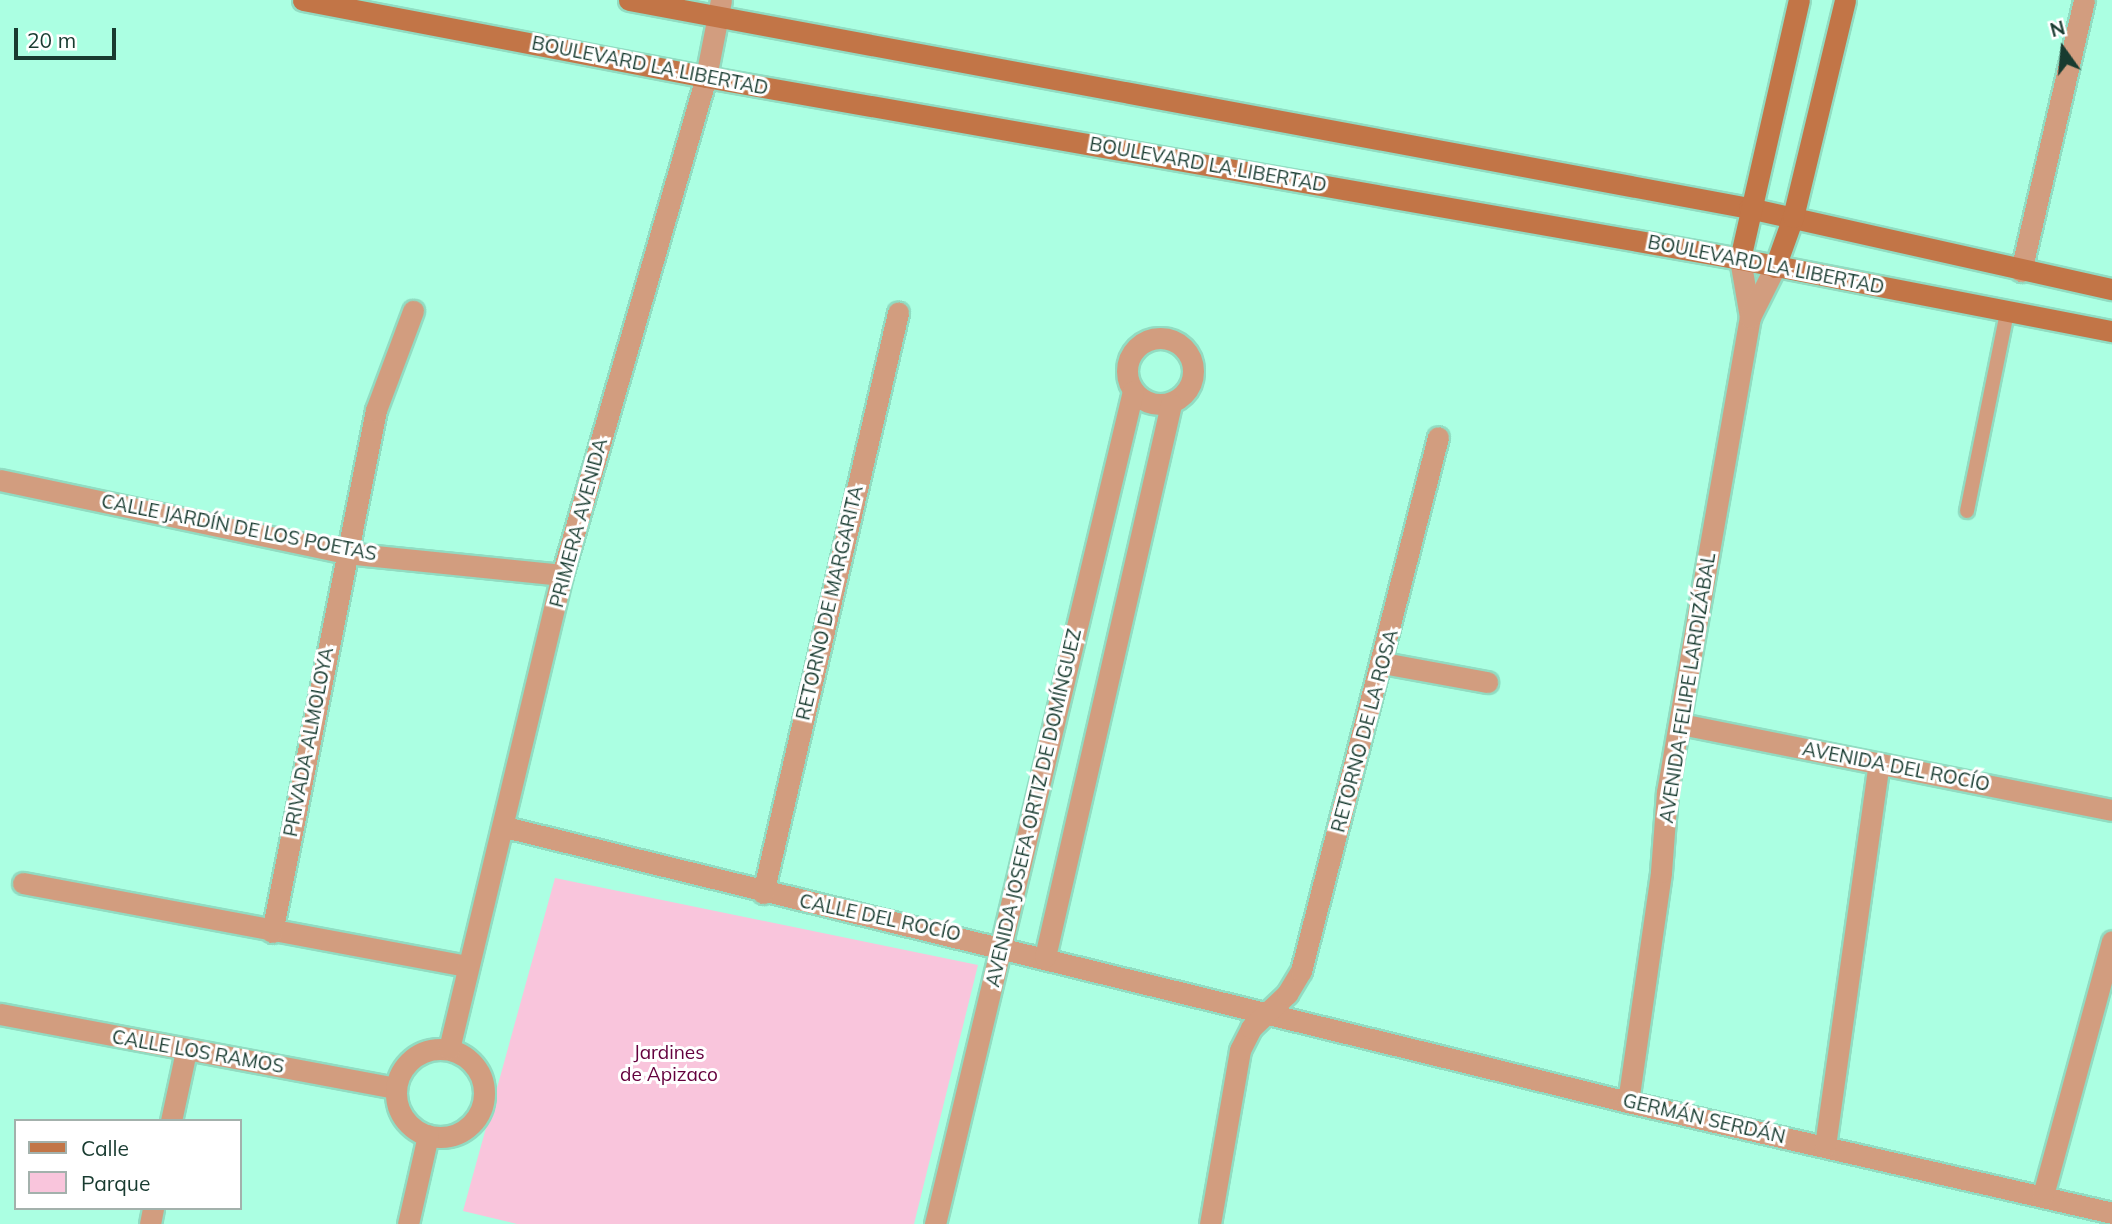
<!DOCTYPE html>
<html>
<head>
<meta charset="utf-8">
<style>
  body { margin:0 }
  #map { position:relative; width:2112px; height:1224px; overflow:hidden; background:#abffe2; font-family:Mulish,sans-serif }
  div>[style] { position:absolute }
  .green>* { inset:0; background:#f9c5dc }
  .roads { filter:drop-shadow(2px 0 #91dcc2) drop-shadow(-2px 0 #91dcc2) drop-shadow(0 2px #91dcc2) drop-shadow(0 -2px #91dcc2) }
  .lane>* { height:14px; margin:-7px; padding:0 7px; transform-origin:7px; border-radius:7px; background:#d29d7f }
  .street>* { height:21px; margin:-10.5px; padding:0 10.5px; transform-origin:10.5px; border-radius:10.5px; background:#d29d7f }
  .street>.ring { margin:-10.5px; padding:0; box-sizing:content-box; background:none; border:21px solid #d29d7f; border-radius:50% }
  .secondary>* { height:21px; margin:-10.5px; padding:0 10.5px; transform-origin:10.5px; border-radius:10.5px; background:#c27547 }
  span { translate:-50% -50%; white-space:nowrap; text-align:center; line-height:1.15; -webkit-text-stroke:6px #fff; paint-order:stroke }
  .street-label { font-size:19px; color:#183b30 }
  .park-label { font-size:19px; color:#63003d }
  .legend { position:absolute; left:14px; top:1119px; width:228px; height:91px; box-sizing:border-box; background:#fff; border:2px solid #a3b1ac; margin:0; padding:9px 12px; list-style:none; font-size:21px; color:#183b30 }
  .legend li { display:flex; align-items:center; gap:14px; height:35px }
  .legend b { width:35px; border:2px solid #a3b1ac }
  .north { position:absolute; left:2028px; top:14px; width:70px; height:70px; -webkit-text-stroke:5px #fff; paint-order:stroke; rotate:345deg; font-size:19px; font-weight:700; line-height:28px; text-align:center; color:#183b30 }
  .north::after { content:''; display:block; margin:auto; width:24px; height:32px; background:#183b30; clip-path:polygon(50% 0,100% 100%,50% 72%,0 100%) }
  .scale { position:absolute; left:14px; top:28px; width:102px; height:32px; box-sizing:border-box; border:4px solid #183b30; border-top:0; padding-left:9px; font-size:21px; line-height:24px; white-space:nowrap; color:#183b30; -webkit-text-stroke:5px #fff; paint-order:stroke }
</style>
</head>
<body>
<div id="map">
  <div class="green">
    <i style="clip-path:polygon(555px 878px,978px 965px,914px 1224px,517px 1224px,463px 1211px)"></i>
  </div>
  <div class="roads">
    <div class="lane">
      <i style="left:1967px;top:511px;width:203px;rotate:-78.6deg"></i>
    </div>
    <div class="street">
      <i style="left:1740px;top:259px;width:59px;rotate:80.2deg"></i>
      <i style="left:2021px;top:271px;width:278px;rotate:-76.9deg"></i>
      <i class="ring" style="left:1127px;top:338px;width:45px;height:45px"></i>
      <i style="left:0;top:480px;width:354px;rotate:11.9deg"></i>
      <i style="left:346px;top:553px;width:217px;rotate:5.8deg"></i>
      <i style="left:1383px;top:663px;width:106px;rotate:10.4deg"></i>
      <i style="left:1681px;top:724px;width:439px;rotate:11.3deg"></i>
      <i style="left:505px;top:827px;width:1156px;rotate:13.76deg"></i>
      <i style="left:1628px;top:1102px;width:497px;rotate:12.9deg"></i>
      <i style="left:23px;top:883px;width:451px;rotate:10.6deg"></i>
      <i style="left:763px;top:893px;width:596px;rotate:-76.9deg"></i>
      <i style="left:272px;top:932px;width:532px;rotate:-78.73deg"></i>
      <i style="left:376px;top:410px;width:106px;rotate:-69.5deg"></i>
      <i style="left:1045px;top:957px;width:567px;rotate:-77.16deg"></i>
      <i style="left:0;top:1014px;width:402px;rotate:10.6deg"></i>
      <i class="ring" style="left:396px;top:1049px;width:67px;height:67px"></i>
      <i style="left:449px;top:1049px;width:487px;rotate:-76.6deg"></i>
      <i style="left:562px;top:575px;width:518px;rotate:-73.87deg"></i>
      <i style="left:706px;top:77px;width:78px;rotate:-79deg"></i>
      <i style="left:1628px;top:1102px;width:232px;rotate:-81.8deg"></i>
      <i style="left:1661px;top:872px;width:80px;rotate:-85.7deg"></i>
      <i style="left:1667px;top:792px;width:482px;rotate:-80.1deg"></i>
      <i style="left:1750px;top:317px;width:56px;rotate:-63.4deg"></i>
      <i style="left:171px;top:1121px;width:72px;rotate:-77.9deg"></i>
      <i style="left:1825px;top:1146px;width:386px;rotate:-82deg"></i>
      <i style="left:2043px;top:1195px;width:263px;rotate:-74.8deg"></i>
      <i style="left:150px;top:1224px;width:16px;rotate:-79deg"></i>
      <i style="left:408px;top:1224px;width:91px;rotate:-77.3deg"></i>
      <i style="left:935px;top:1224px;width:856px;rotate:-76.63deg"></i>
      <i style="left:1210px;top:1224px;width:177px;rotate:-80.2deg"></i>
      <i style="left:1240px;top:1050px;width:25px;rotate:-63deg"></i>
      <i style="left:1251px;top:1028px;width:50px;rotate:-43.4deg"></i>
      <i style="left:1287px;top:994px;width:27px;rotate:-59deg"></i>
      <i style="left:1301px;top:971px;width:551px;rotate:-75.61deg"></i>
    </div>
    <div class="secondary">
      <i style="left:303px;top:0;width:410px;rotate:10.8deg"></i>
      <i style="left:706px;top:77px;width:1050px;rotate:9.98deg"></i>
      <i style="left:1740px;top:259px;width:379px;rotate:11deg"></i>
      <i style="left:629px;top:0;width:1139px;rotate:10.52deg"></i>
      <i style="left:1749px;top:208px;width:372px;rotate:12.6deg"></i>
      <i style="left:1740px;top:259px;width:266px;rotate:-77.2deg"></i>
      <i style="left:1775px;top:267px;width:53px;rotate:-70.2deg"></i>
      <i style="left:1793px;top:217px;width:223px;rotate:-76.5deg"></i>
    </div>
  </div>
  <div class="street-label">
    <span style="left:650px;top:66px;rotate:11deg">BOULEVARD LA LIBERTAD</span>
    <span style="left:1208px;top:165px;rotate:10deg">BOULEVARD LA LIBERTAD</span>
    <span style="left:1766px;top:265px;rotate:11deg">BOULEVARD LA LIBERTAD</span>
    <span style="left:579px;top:523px;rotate:-75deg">PRIMERA AVENIDA</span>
    <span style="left:239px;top:528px;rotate:11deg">CALLE JARDÍN DE LOS POETAS</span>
    <span style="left:830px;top:603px;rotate:-77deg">RETORNO DE MARGARITA</span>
    <span style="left:1688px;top:688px;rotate:-81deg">AVENIDA FELIPE LARDIZÁBAL</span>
    <span style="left:1365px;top:731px;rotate:-75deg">RETORNO DE LA ROSA</span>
    <span style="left:309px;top:742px;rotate:-79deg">PRIVADA ALMOLOYA</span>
    <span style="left:1896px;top:767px;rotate:11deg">AVENIDA DEL ROCÍO</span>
    <span style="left:1034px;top:808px;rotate:-77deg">AVENIDA JOSEFA ORTIZ DE DOMÍNGUEZ</span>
    <span style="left:880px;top:918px;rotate:12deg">CALLE DEL ROCÍO</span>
    <span style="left:198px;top:1052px;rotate:10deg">CALLE LOS RAMOS</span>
    <span style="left:1704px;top:1119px;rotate:13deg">GERMÁN SERDÁN</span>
  </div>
  <div class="park-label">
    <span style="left:669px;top:1064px">Jardines<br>de Apizaco</span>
  </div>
  <ul class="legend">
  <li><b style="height:9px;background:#c27547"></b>Calle</li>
  <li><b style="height:19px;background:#f9c5dc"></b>Parque</li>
  </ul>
  <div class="north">N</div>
  <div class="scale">20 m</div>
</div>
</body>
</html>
